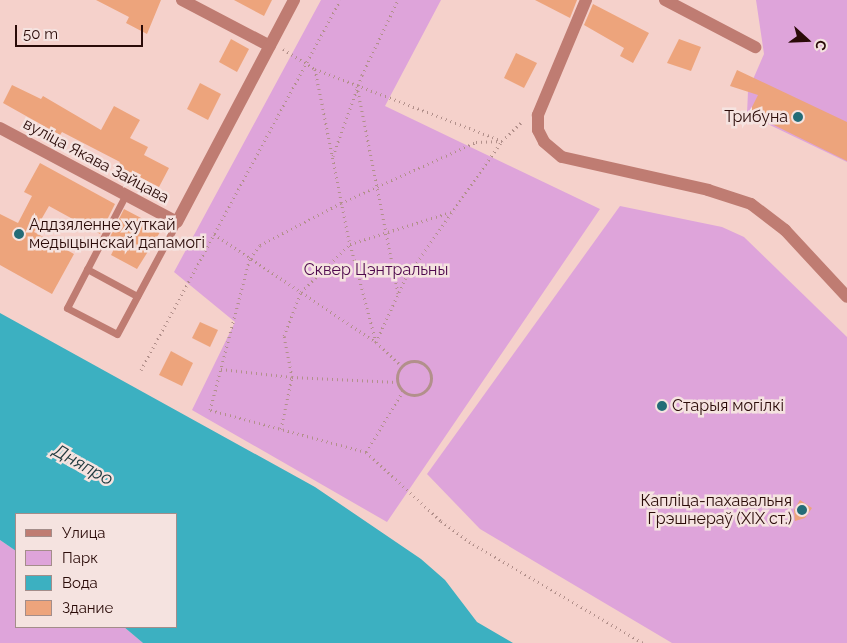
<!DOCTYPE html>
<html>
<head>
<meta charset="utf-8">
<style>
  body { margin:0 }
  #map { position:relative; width:847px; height:643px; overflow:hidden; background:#f5d1cb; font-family:Raleway,sans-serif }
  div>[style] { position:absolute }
  .green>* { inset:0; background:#dea4da }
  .water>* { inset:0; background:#3cb0c1 }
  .building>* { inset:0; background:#eda47c }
  .path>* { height:3px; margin-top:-1.5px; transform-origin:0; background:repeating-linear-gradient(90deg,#b2908b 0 1px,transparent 0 5px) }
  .path>.ring { margin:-1.5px; padding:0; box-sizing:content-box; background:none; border:3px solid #b2908b; border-radius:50% }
  .lane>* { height:7px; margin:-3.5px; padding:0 3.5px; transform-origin:3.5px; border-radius:3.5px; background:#bf7c72 }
  .street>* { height:12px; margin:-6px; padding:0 6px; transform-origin:6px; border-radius:6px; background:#bf7c72 }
  .dots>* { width:14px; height:14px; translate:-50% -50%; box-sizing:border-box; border:2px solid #f5e3e0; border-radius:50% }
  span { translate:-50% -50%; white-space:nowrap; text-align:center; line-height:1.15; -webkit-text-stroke:5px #f5e3e0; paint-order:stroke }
  .poi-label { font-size:16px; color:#2a0b08 }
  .right { translate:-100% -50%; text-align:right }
  .left { translate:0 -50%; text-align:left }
  .street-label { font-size:16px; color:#2a0b08 }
  .park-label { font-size:16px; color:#4e084d }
  .water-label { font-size:18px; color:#213a3f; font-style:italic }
  .legend { position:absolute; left:15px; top:513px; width:162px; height:115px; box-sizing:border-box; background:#f5e3e0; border:1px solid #a48d8a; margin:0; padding:6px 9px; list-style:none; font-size:15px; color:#2a0b08 }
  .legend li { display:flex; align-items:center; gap:10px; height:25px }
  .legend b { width:25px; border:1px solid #a48d8a }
  .north { position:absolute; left:782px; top:15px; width:50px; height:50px; -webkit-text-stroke:4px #f5e3e0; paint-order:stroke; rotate:110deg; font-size:14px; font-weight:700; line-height:20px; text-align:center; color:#2a0b08 }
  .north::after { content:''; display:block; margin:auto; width:18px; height:22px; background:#2a0b08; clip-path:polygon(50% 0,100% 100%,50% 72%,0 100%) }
  .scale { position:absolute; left:15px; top:25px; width:128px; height:22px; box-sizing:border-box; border:2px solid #2a0b08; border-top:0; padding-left:6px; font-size:15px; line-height:18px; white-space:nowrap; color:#2a0b08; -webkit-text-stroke:4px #f5e3e0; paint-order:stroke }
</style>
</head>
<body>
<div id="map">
  <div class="green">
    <i style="clip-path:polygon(321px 0,441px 0,385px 106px,600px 209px,387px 522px,192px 410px,235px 322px,174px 272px)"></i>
    <i style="clip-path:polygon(756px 0,847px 0,847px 162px,747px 114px,748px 91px,764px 54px)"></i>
    <i style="clip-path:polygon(620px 206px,722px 227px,744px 237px,847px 337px,847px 643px,672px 643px,480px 529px,427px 474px)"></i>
    <i style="clip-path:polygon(0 540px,16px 551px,16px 627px,124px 627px,143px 643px,0 643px)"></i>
  </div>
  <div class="water">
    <i style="clip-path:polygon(0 313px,315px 487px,421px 559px,445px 580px,477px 622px,513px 643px,143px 643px,124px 627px,176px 627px,176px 514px,16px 514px,16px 551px,0 540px)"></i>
  </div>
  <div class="building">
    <i style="clip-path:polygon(96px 0,161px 0,147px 34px,126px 23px,129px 17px)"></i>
    <i style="clip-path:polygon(234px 0,272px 0,264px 16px)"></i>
    <i style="clip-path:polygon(535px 0,577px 0,570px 18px)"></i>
    <i style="clip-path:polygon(593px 4px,649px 33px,633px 63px,620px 56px,624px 48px,584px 25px)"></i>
    <i style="clip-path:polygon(231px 39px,249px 49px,237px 72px,219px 62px)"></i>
    <i style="clip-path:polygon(679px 39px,701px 47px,691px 71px,667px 63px)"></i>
    <i style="clip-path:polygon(516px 53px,537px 63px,524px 88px,504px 78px)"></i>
    <i style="clip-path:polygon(737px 70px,847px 122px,847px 161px,749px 113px,758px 95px,730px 86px)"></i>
    <i style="clip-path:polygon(200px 83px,221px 94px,208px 120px,187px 109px)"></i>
    <i style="clip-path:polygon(12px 85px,41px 99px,43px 96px,101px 130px,114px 106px,140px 120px,130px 138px,148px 147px,144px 155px,169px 168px,159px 187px,118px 166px,120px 162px,62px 132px,60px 135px,3px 103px)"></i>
    <i style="clip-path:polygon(40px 163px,115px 204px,100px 234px,49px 206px,34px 232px,74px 254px,52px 294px,0 265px,0 214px,18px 223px,32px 196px,24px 192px)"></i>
    <i style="clip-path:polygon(124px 209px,162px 229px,137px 269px,111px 255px,117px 243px,109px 239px)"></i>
    <i style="clip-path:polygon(200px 322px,218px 330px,210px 347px,192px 338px)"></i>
    <i style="clip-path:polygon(171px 351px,193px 363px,182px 386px,159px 375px)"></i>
    <i style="clip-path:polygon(800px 500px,812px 508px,805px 518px,795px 521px,794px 510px)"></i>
  </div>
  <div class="path">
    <i style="left:283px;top:49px;width:38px;rotate:32deg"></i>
    <i style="left:315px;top:69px;width:198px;rotate:21deg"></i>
    <i style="left:315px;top:69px;width:174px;rotate:78.8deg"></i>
    <i style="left:349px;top:240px;width:106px;rotate:75.2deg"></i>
    <i style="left:376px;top:342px;width:35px;rotate:43deg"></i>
    <i style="left:357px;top:86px;width:212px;rotate:78.8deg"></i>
    <i style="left:333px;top:156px;width:86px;rotate:-70.3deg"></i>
    <i style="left:362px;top:75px;width:83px;rotate:-64.4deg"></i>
    <i style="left:214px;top:234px;width:195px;rotate:33.7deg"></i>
    <i style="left:376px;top:342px;width:69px;rotate:-65.3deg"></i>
    <i style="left:405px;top:279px;width:169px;rotate:-54.9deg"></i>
    <i style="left:502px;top:141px;width:29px;rotate:-44deg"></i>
    <i class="ring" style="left:397px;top:361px;width:31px;height:31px"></i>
    <i style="left:221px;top:369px;width:71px;rotate:6.4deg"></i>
    <i style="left:292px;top:377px;width:105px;rotate:2.7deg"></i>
    <i style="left:141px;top:370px;width:420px;rotate:-61.7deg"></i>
    <i style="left:403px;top:391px;width:71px;rotate:121.2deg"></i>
    <i style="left:366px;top:452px;width:102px;rotate:42.6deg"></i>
    <i style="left:441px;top:521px;width:39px;rotate:36deg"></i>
    <i style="left:473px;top:544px;width:197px;rotate:30.2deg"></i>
    <i style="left:281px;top:429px;width:53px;rotate:-78.1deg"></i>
    <i style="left:292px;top:377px;width:42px;rotate:-101deg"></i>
    <i style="left:284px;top:336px;width:47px;rotate:-68.9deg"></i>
    <i style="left:301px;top:292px;width:69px;rotate:-44.4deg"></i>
    <i style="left:350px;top:244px;width:106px;rotate:-17.6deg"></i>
    <i style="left:366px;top:452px;width:162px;rotate:-164.9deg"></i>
    <i style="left:210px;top:410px;width:157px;rotate:-75.3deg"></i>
    <i style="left:250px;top:258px;width:16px;rotate:-52deg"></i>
    <i style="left:260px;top:245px;width:91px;rotate:-27.4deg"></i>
    <i style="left:341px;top:203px;width:148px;rotate:-24.3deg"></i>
    <i style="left:476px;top:142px;width:26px;rotate:-2deg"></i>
  </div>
  <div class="lane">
    <i style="left:125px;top:196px;width:126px;rotate:117.4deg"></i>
    <i style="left:67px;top:308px;width:56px;rotate:27.5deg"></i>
    <i style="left:117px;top:334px;width:127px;rotate:-61.8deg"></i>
    <i style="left:87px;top:269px;width:57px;rotate:28.4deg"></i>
  </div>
  <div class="street">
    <i style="left:182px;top:0;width:99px;rotate:27.6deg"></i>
    <i style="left:586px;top:0;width:125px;rotate:112.7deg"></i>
    <i style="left:538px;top:115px;width:15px;rotate:90deg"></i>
    <i style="left:538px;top:130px;width:13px;rotate:63deg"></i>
    <i style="left:544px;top:142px;width:23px;rotate:40deg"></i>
    <i style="left:562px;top:157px;width:150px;rotate:12.7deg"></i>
    <i style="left:708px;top:190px;width:45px;rotate:18deg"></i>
    <i style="left:751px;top:204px;width:43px;rotate:37.4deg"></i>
    <i style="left:785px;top:230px;width:91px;rotate:47.2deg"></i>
    <i style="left:665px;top:0;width:102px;rotate:27.6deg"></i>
    <i style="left:0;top:128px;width:200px;rotate:28deg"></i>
    <i style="left:177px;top:222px;width:251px;rotate:-62.2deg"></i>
  </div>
  <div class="dots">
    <i style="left:798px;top:117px;background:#236c77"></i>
    <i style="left:19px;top:234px;background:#236c77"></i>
    <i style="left:662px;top:406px;background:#236c77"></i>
    <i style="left:802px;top:510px;background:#236c77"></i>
  </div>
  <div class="poi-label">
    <span class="right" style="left:788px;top:117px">Трибуна</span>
    <span class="left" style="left:29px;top:234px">Аддзяленне хуткай<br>медыцынскай дапамогі</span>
    <span class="left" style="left:672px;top:406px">Старыя могілкі</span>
    <span class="right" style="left:792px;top:510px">Капліца-пахавальня<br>Грэшнераў (XIX ст.)</span>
  </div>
  <div class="street-label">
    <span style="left:96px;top:161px;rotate:28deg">вуліца Якава Зайцава</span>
  </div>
  <div class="park-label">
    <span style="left:376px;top:270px">Сквер Цэнтральны</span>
  </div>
  <div class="water-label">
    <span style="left:83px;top:465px;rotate:29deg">Дняпро</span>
  </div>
  <ul class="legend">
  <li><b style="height:6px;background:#bf7c72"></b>Улица</li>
  <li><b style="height:14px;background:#dea4da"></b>Парк</li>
  <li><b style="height:14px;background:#3cb0c1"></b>Вода</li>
  <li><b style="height:14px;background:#eda47c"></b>Здание</li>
  </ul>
  <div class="north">С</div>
  <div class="scale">50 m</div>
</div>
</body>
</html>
